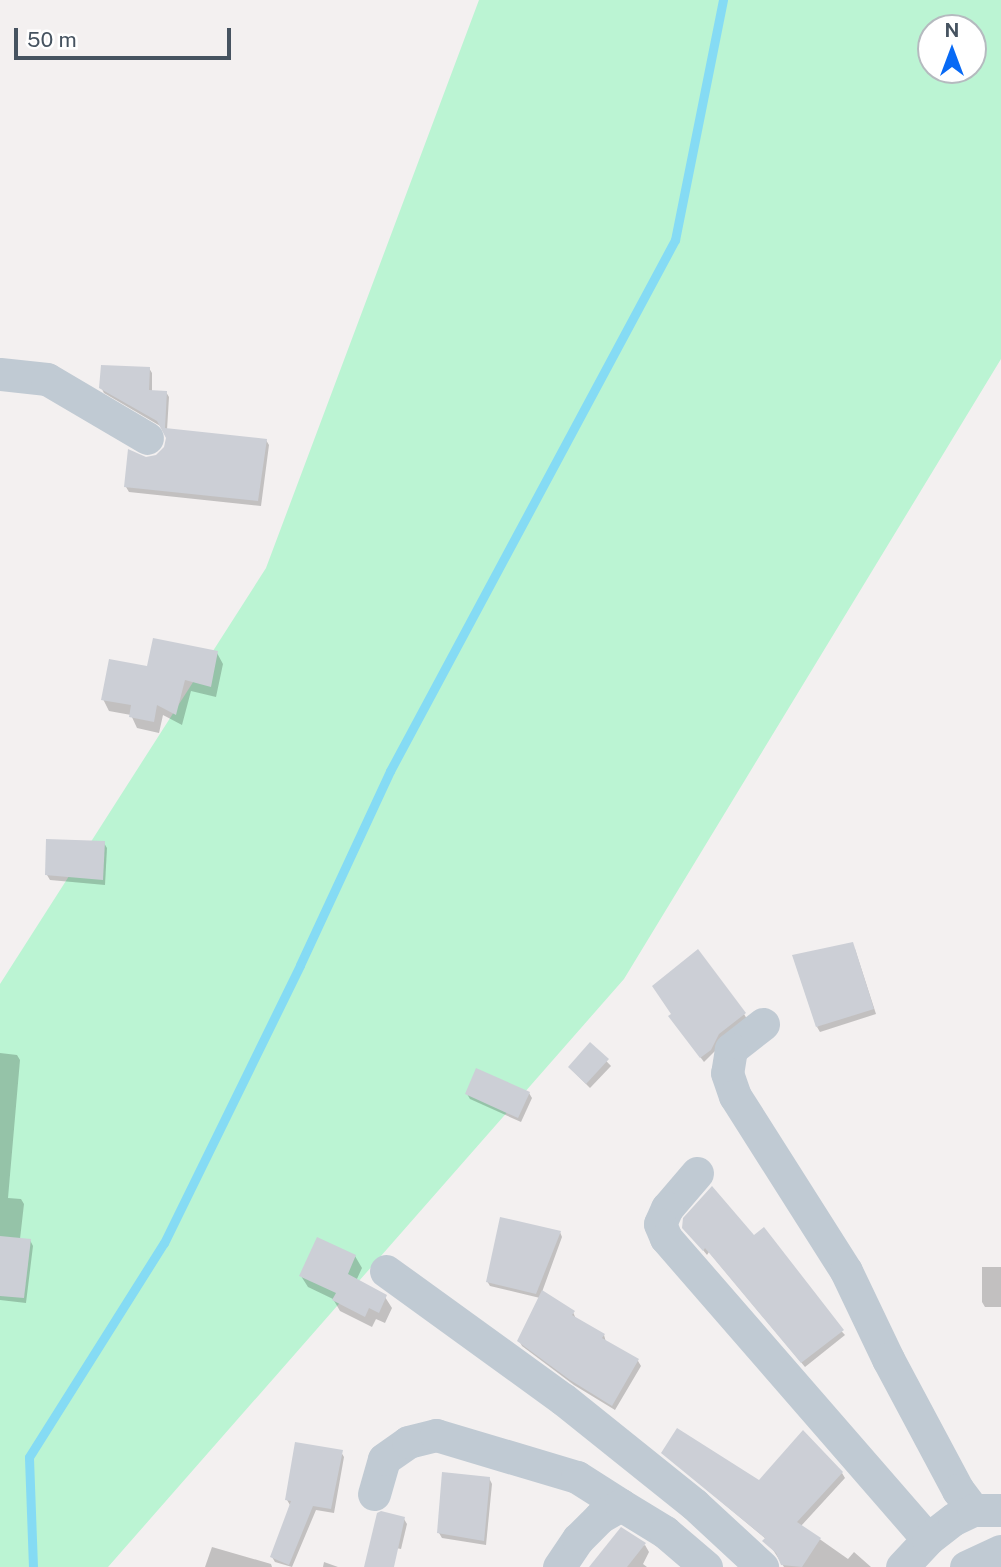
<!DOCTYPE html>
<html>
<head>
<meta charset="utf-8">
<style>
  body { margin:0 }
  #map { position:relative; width:1001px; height:1567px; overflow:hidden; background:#f3f0f0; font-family:"Public Sans",sans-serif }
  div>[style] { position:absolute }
  .green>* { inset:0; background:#bbf4d3 }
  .shadow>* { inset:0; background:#0003 }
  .stream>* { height:9px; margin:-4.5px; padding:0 4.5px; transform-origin:4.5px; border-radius:4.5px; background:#85dbf4 }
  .building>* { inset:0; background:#cccfd6 }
  .street>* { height:33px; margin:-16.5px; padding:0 16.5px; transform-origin:16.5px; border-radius:16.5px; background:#c0cad3 }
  span { translate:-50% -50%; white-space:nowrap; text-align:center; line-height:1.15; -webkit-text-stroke:7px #fff; paint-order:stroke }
  .north { position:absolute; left:917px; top:14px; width:70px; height:70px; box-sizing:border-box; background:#fff; border:2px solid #b5babf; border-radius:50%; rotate:0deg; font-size:19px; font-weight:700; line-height:28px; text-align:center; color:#465360 }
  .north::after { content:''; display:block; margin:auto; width:24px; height:32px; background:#086af5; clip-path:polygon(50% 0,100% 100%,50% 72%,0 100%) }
  .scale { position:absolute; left:14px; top:28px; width:217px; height:32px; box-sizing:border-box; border:4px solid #465360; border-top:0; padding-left:9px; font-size:21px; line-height:24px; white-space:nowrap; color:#465360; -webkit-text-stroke:5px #fff; paint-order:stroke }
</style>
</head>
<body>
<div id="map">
  <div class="green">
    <i style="clip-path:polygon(evenodd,479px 0,1001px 0,1001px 359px,624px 979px,108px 1567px,0 1567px,0 984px,266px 568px,479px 0,931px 28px,973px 28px,973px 70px,931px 70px,931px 28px)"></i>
  </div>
  <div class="shadow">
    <i style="clip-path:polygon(149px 368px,152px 373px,152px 392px,166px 392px,169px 397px,167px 430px,266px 440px,269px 445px,261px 506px,129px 492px,126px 487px,146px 459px,157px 457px,165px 448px,168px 437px,162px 427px,104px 393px,101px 387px)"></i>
    <i style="clip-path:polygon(217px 653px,223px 664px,216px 697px,191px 691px,182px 725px,163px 715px,159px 733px,137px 728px,131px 715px,109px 711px,103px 699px,148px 669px)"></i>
    <i style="clip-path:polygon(104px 843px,107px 848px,105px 885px,50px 880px,47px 875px)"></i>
    <i style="clip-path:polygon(855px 949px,876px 1014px,820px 1032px,817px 1027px)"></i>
    <i style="clip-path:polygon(744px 1014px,747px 1019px,704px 1062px,674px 1022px)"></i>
    <i style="clip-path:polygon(591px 1045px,611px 1066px,590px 1088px,570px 1068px)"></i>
    <i style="clip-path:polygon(0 1053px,17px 1055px,20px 1060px,8px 1198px,21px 1199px,24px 1204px,20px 1239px,30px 1240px,33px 1246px,26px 1303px,0 1300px)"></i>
    <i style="clip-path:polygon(529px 1093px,532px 1098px,521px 1122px,470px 1099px,467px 1094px)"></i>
    <i style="clip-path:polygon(686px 1229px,754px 1237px,845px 1335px,805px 1367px,709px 1252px,707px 1255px)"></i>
    <i style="clip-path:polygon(560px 1232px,562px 1237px,542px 1292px,573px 1312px,576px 1319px,604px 1335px,606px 1342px,638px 1361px,641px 1366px,615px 1410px,574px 1385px,522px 1346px,519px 1340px,540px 1298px,490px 1286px,487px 1281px)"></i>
    <i style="clip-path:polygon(355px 1256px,362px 1268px,356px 1281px,385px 1297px,392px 1308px,385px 1323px,376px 1319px,372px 1327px,340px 1311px,333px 1299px,308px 1287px,301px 1276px)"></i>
    <i style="clip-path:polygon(982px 1267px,1001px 1267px,1001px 1307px,985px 1307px,982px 1302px)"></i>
    <i style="clip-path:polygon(341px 1452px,344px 1457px,334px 1513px,316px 1510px,292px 1567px,275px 1562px,272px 1557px,290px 1505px,287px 1500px)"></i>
    <i style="clip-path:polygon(663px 1453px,760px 1482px,842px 1473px,845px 1478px,801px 1526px,848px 1559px,854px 1552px,871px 1567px,784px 1567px,766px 1539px)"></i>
    <i style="clip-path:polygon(489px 1478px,492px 1484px,486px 1545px,442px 1538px,439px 1533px)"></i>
    <i style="clip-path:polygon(404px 1519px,407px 1524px,401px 1549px,376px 1544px)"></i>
    <i style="clip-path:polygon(645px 1545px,649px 1552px,643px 1564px,647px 1567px,590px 1567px)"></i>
    <i style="clip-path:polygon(212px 1547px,271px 1564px,272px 1567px,205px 1567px)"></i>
    <i style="clip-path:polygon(324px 1562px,338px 1567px,323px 1567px)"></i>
  </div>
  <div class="stream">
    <i style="left:33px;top:1567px;width:110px;rotate:-92.1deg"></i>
    <i style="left:29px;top:1457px;width:253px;rotate:-57.8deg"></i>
    <i style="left:164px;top:1243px;width:309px;rotate:-63.9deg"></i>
    <i style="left:300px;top:965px;width:214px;rotate:-65.1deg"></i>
    <i style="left:390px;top:771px;width:603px;rotate:-61.78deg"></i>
    <i style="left:675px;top:240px;width:245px;rotate:-78.7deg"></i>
  </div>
  <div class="building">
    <i style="clip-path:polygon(101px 365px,150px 367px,149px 390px,167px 391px,165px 428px,267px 439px,258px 501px,124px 487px,128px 449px,146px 457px,156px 455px,164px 447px,166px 438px,157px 421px,99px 388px)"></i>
    <i style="clip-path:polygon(153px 638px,218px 651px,211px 687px,185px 680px,176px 715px,157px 705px,154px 722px,129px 717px,131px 705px,101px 700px,109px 659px,147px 666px)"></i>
    <i style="clip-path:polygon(46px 839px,105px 841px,103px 880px,45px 875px)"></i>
    <i style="clip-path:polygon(853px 942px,874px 1009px,816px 1027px,792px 955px)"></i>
    <i style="clip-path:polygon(698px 949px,746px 1013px,719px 1034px,711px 1050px,700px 1058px,668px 1016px,671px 1014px,652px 986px)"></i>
    <i style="clip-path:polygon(590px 1042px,609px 1059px,586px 1084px,568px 1067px)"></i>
    <i style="clip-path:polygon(476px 1068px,530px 1092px,518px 1118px,465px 1094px)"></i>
    <i style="clip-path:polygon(712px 1186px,754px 1235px,764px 1227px,844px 1330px,801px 1363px,705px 1248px,703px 1251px,682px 1228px,683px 1218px)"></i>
    <i style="clip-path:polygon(500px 1217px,561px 1231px,536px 1294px,486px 1282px)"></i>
    <i style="clip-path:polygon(0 1236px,31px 1239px,24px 1298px,0 1296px)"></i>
    <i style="clip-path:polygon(317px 1237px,356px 1255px,348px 1274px,387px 1295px,379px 1313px,369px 1308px,365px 1317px,332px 1300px,336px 1293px,299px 1276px)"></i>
    <i style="clip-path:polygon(542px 1290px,575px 1311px,572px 1315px,605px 1334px,602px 1338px,639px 1359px,612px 1406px,570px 1380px,517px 1341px)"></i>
    <i style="clip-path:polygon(677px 1428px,759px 1480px,803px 1430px,843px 1472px,797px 1522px,821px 1538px,802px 1567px,781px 1565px,776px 1553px,762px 1541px,765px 1538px,661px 1453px)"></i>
    <i style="clip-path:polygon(295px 1442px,343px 1450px,331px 1509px,313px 1506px,289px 1565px,270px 1557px,291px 1501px,285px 1500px)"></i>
    <i style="clip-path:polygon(442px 1472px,490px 1477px,484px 1541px,437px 1533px)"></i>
    <i style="clip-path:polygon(381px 1511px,405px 1517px,394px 1567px,364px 1567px,377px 1513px)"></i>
    <i style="clip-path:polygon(621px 1527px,646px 1543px,627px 1567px,589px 1567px)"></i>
  </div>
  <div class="street">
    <i style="left:0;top:374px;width:47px;rotate:6.1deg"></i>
    <i style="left:47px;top:379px;width:116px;rotate:30.5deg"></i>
    <i style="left:763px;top:1024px;width:41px;rotate:142deg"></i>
    <i style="left:731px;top:1049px;width:24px;rotate:99deg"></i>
    <i style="left:727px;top:1073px;width:24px;rotate:71deg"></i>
    <i style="left:735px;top:1096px;width:207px;rotate:57.6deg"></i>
    <i style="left:846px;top:1271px;width:98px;rotate:64.5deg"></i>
    <i style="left:888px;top:1359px;width:149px;rotate:61.9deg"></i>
    <i style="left:958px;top:1490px;width:25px;rotate:53deg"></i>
    <i style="left:697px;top:1173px;width:46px;rotate:130.6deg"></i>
    <i style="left:667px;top:1208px;width:17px;rotate:114deg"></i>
    <i style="left:660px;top:1224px;width:15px;rotate:67deg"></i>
    <i style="left:666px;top:1238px;width:399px;rotate:49deg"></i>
    <i style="left:386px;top:1271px;width:218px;rotate:35.9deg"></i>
    <i style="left:563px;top:1399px;width:168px;rotate:38.7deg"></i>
    <i style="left:694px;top:1504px;width:93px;rotate:42.8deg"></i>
    <i style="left:374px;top:1494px;width:36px;rotate:-74deg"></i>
    <i style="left:384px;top:1459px;width:29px;rotate:-35deg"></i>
    <i style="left:408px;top:1442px;width:29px;rotate:-14deg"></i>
    <i style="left:436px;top:1435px;width:147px;rotate:16.6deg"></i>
    <i style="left:577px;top:1477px;width:52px;rotate:32.5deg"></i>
    <i style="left:559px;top:1567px;width:34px;rotate:-56deg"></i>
    <i style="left:578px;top:1539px;width:31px;rotate:-45deg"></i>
    <i style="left:600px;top:1517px;width:24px;rotate:-30deg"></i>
    <i style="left:621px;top:1505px;width:52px;rotate:31.5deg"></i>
    <i style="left:665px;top:1532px;width:54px;rotate:40.5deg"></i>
    <i style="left:902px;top:1567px;width:38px;rotate:-47deg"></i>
    <i style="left:928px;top:1539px;width:33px;rotate:-38deg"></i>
    <i style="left:954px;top:1519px;width:21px;rotate:-25deg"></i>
    <i style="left:973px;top:1510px;width:28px"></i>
    <i style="left:966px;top:1567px;width:38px;rotate:-25deg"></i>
  </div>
  <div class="north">N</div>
  <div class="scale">50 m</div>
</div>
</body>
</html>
